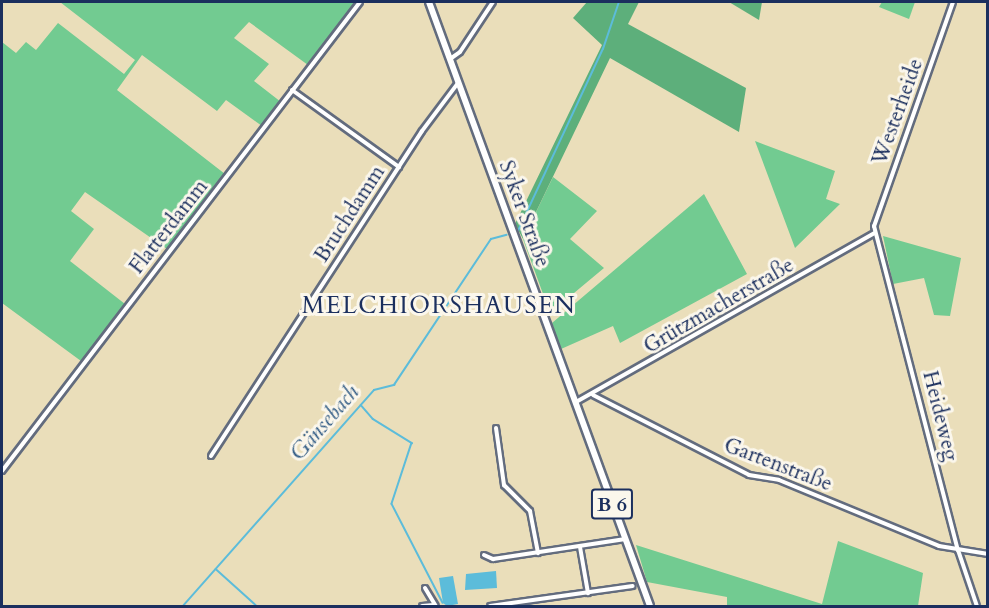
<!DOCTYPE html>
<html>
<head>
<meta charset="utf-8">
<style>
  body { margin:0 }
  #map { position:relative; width:989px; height:608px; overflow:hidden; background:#eadeba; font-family:Cardo,serif }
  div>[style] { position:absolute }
  .green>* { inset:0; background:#72cb91 }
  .forest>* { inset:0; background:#5daf7b }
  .water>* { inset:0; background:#5cbcda }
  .stream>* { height:1.5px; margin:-0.75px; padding:0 0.75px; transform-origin:0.75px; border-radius:0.75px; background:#5cbcda }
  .roads { filter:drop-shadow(2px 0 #636c7e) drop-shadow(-2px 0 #636c7e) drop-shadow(0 2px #636c7e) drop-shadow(0 -2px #636c7e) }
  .street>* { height:4px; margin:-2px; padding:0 2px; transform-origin:2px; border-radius:2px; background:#fff }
  .primary>* { height:6px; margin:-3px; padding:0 3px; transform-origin:3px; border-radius:3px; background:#fff }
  span { translate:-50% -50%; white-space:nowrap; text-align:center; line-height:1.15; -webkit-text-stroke:6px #fbf7ec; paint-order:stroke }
  .shield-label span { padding:2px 4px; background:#fbf7ec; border:2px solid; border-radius:4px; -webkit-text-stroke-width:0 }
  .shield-label { font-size:20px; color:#1b2f5e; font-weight:700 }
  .street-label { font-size:21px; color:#1b2f5e }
  .water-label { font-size:22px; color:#2e5983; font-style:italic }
  .quarter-label { font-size:24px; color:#1b2f5e; letter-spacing:1.5px }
  .frame { position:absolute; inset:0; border:3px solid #1b2f5e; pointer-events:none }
</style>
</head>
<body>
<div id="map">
  <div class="green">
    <i style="clip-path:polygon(60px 2px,356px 2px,308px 65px,249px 22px,234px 38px,269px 64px,254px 81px,281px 102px,262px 126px,226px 100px,217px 111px,142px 55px,117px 90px,225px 174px,167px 249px,85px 192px,71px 211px,94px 229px,70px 261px,125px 304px,81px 361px,2px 303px,2px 42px,16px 53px,26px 42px,36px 50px,58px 23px,124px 74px,135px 60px)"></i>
    <i style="clip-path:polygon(882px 2px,915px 2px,909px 19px,879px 7px)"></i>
    <i style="clip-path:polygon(755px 141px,835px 171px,826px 199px,840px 204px,795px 248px)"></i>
    <i style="clip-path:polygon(553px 177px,597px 211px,570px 239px,604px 268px,550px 313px,523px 239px)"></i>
    <i style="clip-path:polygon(704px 194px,747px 274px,620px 343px,613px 326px,561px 349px,552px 323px)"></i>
    <i style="clip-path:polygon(883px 236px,961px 258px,950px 316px,934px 315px,924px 278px,893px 284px)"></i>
    <i style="clip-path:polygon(838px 541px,923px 573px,918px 606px,727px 606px,727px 597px,647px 582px,636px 545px,822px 604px)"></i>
  </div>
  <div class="forest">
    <i style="clip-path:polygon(587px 2px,639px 2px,628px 24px,746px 88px,739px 132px,610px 58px,523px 239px,515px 224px,602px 45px,573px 18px)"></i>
    <i style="clip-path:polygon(729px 2px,762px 2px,759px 20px)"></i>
  </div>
  <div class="water">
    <i style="clip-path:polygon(496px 571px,497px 588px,465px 590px,466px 574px)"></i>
    <i style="clip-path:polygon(453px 576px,458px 604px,447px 606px,443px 603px,439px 578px)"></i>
  </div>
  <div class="stream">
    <i style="left:518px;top:231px;width:201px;rotate:-65deg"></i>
    <i style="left:603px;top:49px;width:50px;rotate:-71.2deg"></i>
    <i style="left:361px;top:405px;width:18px;rotate:49deg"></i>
    <i style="left:373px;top:419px;width:46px;rotate:31.6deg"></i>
    <i style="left:412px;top:443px;width:64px;rotate:108.2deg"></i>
    <i style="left:392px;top:504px;width:111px;rotate:62.7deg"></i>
    <i style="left:216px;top:569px;width:55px;rotate:42.1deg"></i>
    <i style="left:183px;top:606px;width:288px;rotate:-48.5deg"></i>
    <i style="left:374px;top:390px;width:21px;rotate:-14deg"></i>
    <i style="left:394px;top:385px;width:175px;rotate:-56.4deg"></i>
    <i style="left:491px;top:239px;width:16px;rotate:-15deg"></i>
  </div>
  <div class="roads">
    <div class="street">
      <i style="left:953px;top:2px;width:238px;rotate:109.4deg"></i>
      <i style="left:874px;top:226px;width:335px;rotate:75.5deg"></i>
      <i style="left:958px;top:550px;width:59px;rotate:71.3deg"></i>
      <i style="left:450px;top:59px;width:12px;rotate:-35deg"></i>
      <i style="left:460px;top:52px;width:60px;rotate:-56.6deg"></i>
      <i style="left:292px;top:90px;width:132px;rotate:35.7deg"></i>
      <i style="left:593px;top:395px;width:175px;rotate:27.1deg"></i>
      <i style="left:749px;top:475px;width:30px;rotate:9deg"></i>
      <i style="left:779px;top:480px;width:173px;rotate:22.4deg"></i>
      <i style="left:939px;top:546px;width:50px;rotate:9.3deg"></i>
      <i style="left:576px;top:402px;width:343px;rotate:-29.5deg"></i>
      <i style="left:496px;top:428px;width:58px;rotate:82deg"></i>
      <i style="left:504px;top:485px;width:37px;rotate:45deg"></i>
      <i style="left:530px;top:511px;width:43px;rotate:79.2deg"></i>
      <i style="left:211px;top:456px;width:387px;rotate:-57deg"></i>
      <i style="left:422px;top:131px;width:60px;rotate:-53.1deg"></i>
      <i style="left:2px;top:471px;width:590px;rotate:-52.64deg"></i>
      <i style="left:580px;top:547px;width:47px;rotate:80.1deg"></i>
      <i style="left:484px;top:555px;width:10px;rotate:24deg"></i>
      <i style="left:493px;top:559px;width:134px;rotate:-8.6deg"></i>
      <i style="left:425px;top:588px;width:21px;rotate:59deg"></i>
      <i style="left:422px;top:606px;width:12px;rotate:-5deg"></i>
      <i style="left:490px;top:606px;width:144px;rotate:-8deg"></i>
    </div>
    <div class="primary">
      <i style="left:429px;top:2px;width:643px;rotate:69.9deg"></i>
    </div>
  </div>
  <div class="shield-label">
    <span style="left:612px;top:504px">B 6</span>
  </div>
  <div class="street-label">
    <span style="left:898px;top:112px;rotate:-70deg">Westerheide</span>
    <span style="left:350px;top:214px;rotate:-57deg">Bruchdamm</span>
    <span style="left:524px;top:214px;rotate:70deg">Syker Straße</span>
    <span style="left:169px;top:227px;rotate:-52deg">Flatterdamm</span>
    <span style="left:719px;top:306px;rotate:-30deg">Grützmacherstraße</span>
    <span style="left:940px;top:416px;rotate:76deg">Heideweg</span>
    <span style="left:778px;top:465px;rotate:21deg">Gartenstraße</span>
  </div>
  <div class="water-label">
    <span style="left:325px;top:423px;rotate:-49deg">Gänsebach</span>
  </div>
  <div class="quarter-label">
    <span style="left:439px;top:306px">MELCHIORSHAUSEN</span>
  </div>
  <div class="frame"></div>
</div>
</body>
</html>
